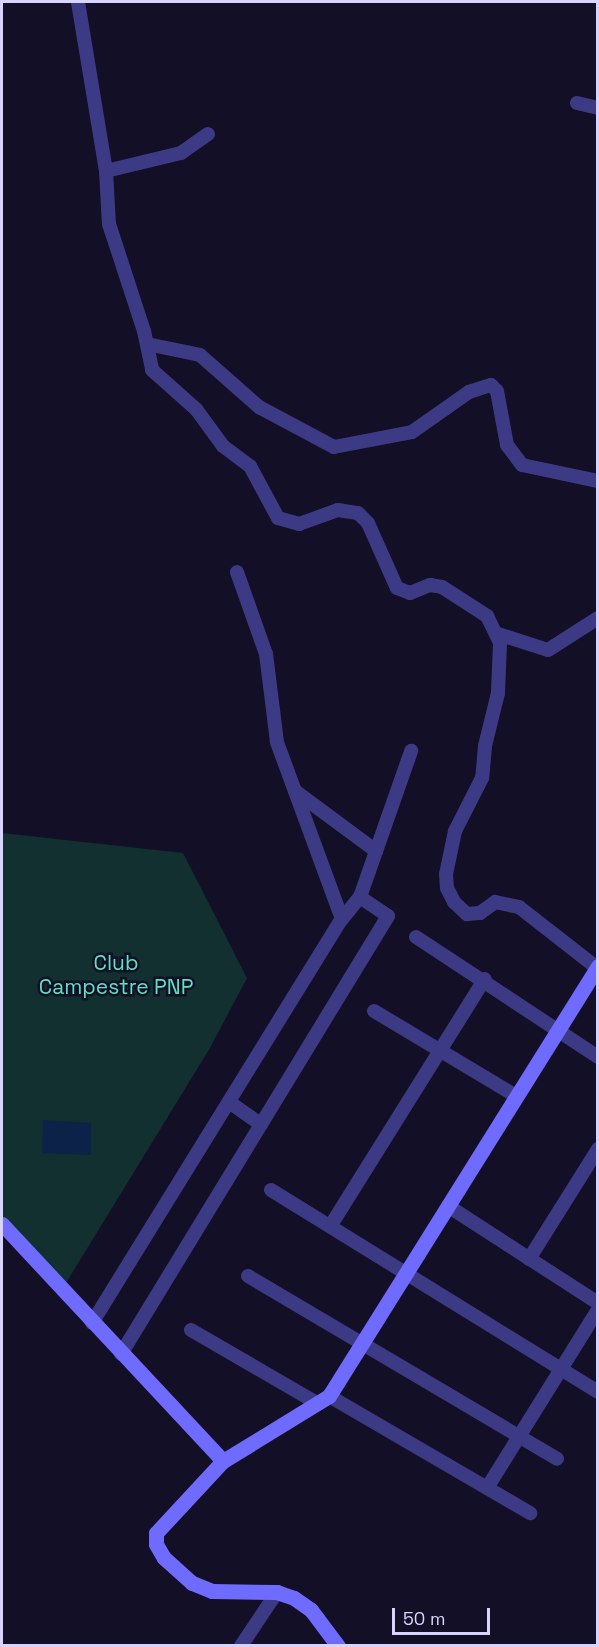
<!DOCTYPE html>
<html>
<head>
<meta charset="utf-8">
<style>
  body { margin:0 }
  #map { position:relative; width:599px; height:1647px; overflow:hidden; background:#130f26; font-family:"Space Grotesk",sans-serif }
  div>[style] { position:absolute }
  .green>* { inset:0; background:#12302f }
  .water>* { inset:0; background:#0c2248 }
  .street>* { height:14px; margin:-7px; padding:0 7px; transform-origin:7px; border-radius:7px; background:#3d3a85 }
  .secondary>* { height:15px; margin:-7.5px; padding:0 7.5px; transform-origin:7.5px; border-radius:7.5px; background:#6f6bff }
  span { translate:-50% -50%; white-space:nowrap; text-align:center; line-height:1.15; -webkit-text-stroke:5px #130f26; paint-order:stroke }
  .park-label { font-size:21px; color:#5fe0c0 }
  .frame { position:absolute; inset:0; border:3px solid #d9d4ff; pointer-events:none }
  .scale { position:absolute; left:392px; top:1608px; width:98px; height:27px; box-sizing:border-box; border:3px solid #d9d4ff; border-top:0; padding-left:8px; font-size:18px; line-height:21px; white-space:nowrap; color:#d9d4ff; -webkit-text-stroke:4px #130f26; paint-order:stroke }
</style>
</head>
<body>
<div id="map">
  <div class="green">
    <i style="clip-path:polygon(2px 833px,183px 853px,247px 978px,210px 1048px,66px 1283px,2px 1218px)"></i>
  </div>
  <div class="water">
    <i style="clip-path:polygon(43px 1120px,91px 1123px,91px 1155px,42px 1153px)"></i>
  </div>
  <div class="street">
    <i style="left:78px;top:2px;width:171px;rotate:80.6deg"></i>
    <i style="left:106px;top:171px;width:53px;rotate:86.8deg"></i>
    <i style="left:109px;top:224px;width:113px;rotate:71.9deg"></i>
    <i style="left:144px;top:331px;width:40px;rotate:78deg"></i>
    <i style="left:152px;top:370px;width:59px;rotate:41.6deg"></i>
    <i style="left:196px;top:409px;width:46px;rotate:53.9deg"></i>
    <i style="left:223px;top:446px;width:34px;rotate:37deg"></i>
    <i style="left:250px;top:466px;width:59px;rotate:61.7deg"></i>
    <i style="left:278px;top:518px;width:22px;rotate:16deg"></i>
    <i style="left:299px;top:524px;width:41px;rotate:-19.7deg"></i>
    <i style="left:338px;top:510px;width:20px;rotate:9deg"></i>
    <i style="left:358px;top:513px;width:14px;rotate:45deg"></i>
    <i style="left:368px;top:523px;width:71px;rotate:66deg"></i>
    <i style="left:397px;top:588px;width:14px;rotate:21deg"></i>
    <i style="left:410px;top:593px;width:22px;rotate:-22deg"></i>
    <i style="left:430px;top:585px;width:12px;rotate:9deg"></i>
    <i style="left:442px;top:587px;width:54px;rotate:32.8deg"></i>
    <i style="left:487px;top:616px;width:30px;rotate:64deg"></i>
    <i style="left:500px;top:643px;width:50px;rotate:92.3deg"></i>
    <i style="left:498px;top:693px;width:55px;rotate:103.8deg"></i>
    <i style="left:485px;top:746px;width:32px;rotate:95deg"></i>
    <i style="left:482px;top:778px;width:59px;rotate:117deg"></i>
    <i style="left:455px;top:831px;width:44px;rotate:101.8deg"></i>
    <i style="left:446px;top:874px;width:14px;rotate:86deg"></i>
    <i style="left:447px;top:888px;width:16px;rotate:63deg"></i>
    <i style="left:454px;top:902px;width:18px;rotate:43deg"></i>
    <i style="left:467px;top:914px;width:13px;rotate:-4deg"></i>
    <i style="left:480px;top:913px;width:19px;rotate:-36deg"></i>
    <i style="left:495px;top:902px;width:25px;rotate:12deg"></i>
    <i style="left:519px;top:907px;width:99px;rotate:38deg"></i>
    <i style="left:577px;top:103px;width:22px;rotate:13deg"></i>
    <i style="left:106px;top:171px;width:77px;rotate:-13.5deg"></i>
    <i style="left:181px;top:153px;width:33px;rotate:-35deg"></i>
    <i style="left:147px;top:344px;width:54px;rotate:11.7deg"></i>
    <i style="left:200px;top:355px;width:79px;rotate:41.4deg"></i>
    <i style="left:259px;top:407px;width:85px;rotate:28.1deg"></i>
    <i style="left:334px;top:447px;width:79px;rotate:-10.9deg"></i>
    <i style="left:412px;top:432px;width:70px;rotate:-35.1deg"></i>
    <i style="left:469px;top:392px;width:23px;rotate:-18deg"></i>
    <i style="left:491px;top:385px;width:8px;rotate:45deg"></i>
    <i style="left:497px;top:391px;width:55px;rotate:79.5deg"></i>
    <i style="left:507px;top:445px;width:25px;rotate:53deg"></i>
    <i style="left:522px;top:465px;width:78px;rotate:11.9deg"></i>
    <i style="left:498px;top:634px;width:52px;rotate:17.7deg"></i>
    <i style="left:548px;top:650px;width:59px;rotate:-32.6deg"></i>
    <i style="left:295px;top:791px;width:101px;rotate:36.5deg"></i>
    <i style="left:342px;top:919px;width:28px;rotate:-51deg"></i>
    <i style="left:360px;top:897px;width:155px;rotate:-70.7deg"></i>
    <i style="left:416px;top:937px;width:218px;rotate:33.4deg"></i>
    <i style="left:374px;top:1011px;width:165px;rotate:30.9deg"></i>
    <i style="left:229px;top:1102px;width:39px;rotate:35deg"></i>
    <i style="left:271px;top:1190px;width:384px;rotate:31.7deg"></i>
    <i style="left:448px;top:1206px;width:179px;rotate:32.9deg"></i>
    <i style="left:331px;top:1225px;width:290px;rotate:-58deg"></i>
    <i style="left:529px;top:1259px;width:130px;rotate:-57.9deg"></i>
    <i style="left:248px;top:1276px;width:359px;rotate:30.6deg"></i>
    <i style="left:92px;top:1323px;width:475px;rotate:-58.3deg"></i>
    <i style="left:342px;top:919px;width:189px;rotate:-110.2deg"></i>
    <i style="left:277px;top:742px;width:89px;rotate:-97.1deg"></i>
    <i style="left:266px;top:654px;width:87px;rotate:-109.5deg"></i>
    <i style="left:191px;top:1330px;width:146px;rotate:30.1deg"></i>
    <i style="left:121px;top:1354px;width:513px;rotate:-58.63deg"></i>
    <i style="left:388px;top:916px;width:34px;rotate:-146deg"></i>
    <i style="left:329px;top:1396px;width:233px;rotate:30.2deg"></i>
    <i style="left:487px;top:1488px;width:210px;rotate:-58.1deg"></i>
    <i style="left:241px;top:1646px;width:65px;rotate:-56.3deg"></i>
  </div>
  <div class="secondary">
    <i style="left:2px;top:1224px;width:324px;rotate:47deg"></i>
    <i style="left:338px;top:1646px;width:45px;rotate:-126.9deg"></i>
    <i style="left:311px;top:1610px;width:21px;rotate:-145deg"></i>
    <i style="left:294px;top:1598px;width:18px;rotate:-161deg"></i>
    <i style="left:277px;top:1592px;width:65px;rotate:-179.1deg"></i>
    <i style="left:212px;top:1591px;width:22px;rotate:-158deg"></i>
    <i style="left:192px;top:1583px;width:38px;rotate:-138deg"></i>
    <i style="left:164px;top:1558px;width:16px;rotate:-120deg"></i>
    <i style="left:156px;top:1544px;width:11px;rotate:-90deg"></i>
    <i style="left:156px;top:1533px;width:98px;rotate:-47.1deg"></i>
    <i style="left:223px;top:1461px;width:124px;rotate:-31.5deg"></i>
    <i style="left:329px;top:1396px;width:507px;rotate:-57.97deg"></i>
  </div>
  <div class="park-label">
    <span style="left:116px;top:975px">Club<br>Campestre PNP</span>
  </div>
  <div class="frame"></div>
  <div class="scale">50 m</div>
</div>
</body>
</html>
